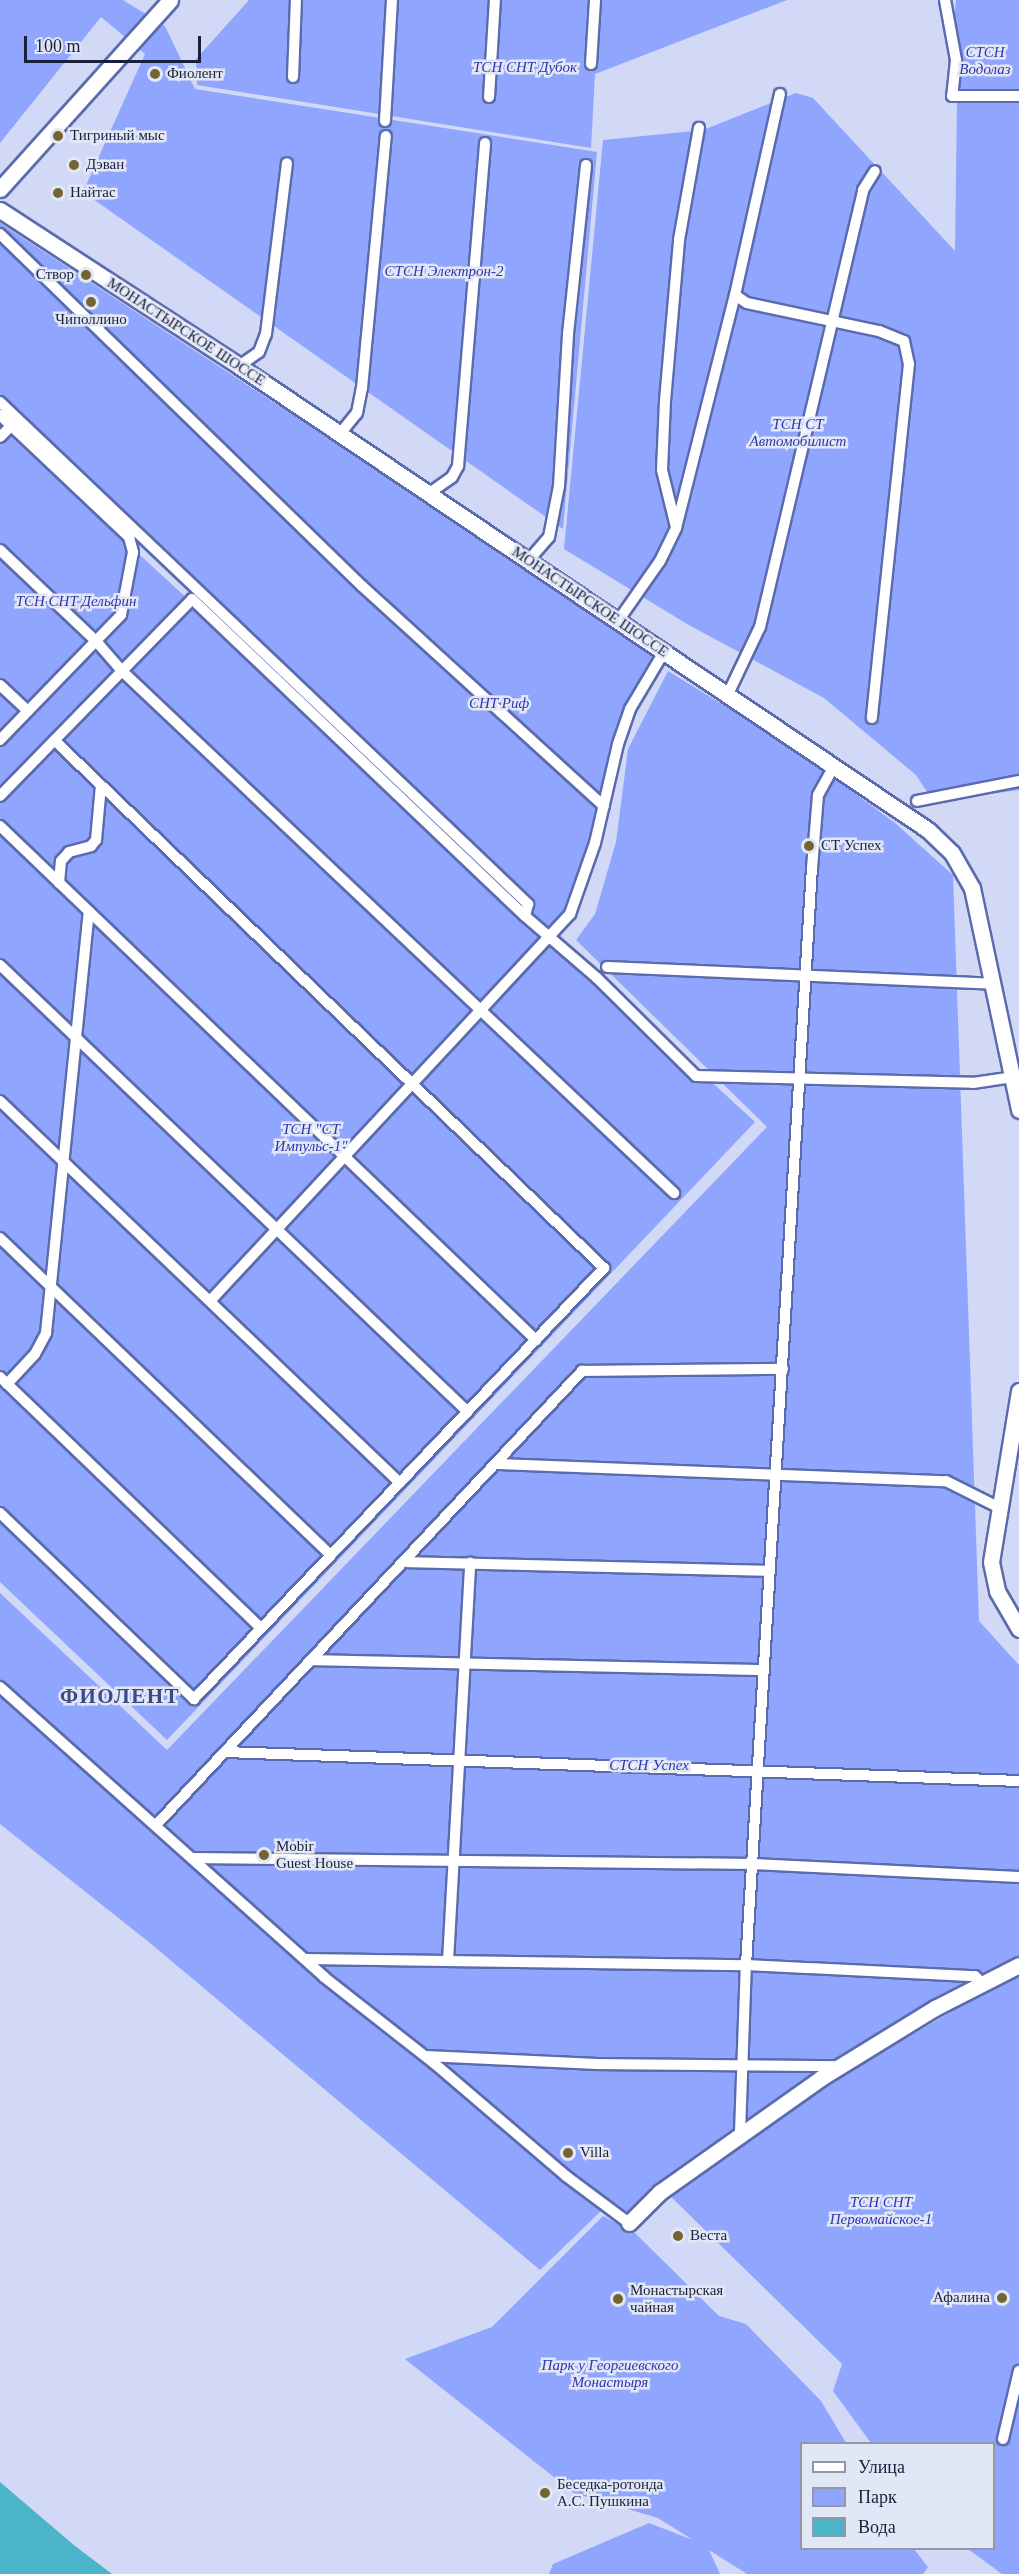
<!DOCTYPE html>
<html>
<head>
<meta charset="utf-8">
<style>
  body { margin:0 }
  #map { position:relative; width:1019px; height:2574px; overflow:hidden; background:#d1d9f7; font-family:"Times New Roman",serif }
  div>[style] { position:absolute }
  .green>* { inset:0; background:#8fa5fe }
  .water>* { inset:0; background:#4cb4c8 }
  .roads { filter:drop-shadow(2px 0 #5b6bad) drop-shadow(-2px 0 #5b6bad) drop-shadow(0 2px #5b6bad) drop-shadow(0 -2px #5b6bad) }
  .street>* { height:10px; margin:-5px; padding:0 5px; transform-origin:5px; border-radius:5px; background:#fff }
  .secondary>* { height:15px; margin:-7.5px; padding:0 7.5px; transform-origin:7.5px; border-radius:7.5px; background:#fff }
  .dots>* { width:16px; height:16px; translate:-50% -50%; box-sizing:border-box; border:3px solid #e2e7f6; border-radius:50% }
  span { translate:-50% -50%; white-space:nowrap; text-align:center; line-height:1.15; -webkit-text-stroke:5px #e2e7f6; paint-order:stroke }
  .park-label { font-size:15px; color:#2e33b2; font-style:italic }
  .poi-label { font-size:15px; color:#19203b }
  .left { translate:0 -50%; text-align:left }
  .right { translate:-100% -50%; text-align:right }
  .street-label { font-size:15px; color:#19203b }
  .district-label { font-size:21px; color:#3b4987; font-weight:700; letter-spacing:1.5px }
  .legend { position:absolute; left:800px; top:2442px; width:195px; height:108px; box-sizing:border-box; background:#e2e7f6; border:2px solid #9297ab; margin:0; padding:8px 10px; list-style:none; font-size:18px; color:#19203b }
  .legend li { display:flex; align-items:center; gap:12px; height:30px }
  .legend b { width:30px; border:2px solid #9297ab }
  .scale { position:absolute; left:24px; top:36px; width:177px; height:27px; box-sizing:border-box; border:3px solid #19203b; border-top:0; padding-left:8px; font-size:18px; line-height:21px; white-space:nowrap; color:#19203b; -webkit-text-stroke:4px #e2e7f6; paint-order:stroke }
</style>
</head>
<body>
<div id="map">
  <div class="green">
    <i style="clip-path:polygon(0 0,123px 0,165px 26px,195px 89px,597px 152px,563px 529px,83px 192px,145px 54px,101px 17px,0 143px)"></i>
    <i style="clip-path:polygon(249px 0,787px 0,595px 74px,591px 148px,197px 85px,196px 59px)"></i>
    <i style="clip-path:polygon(956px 0,1019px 0,1019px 98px,946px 94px)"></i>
    <i style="clip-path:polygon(796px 93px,813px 98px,955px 251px,957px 100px,1019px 102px,1019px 790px,933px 801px,916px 775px,824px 698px,687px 624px,564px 549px,603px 140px,703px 130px)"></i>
    <i style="clip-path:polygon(0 223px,655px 652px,610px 782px,574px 909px,552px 934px,0 406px)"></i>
    <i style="clip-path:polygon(0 426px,755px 1122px,167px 1740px,0 1582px)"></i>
    <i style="clip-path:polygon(668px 671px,798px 751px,895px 823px,953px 875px,979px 1621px,1019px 1665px,1019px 1970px,864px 2056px,629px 2218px,601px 2211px,540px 2270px,150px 1943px,0 1824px,0 1593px,167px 1750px,767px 1127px,576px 940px,595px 914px,616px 842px,628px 749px)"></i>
    <i style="clip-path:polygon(1019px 1972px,1019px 2574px,1002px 2574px,968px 2549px,994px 2548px,994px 2444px,871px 2443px,833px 2391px,842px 2364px,667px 2193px,741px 2135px)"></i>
    <i style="clip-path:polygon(603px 2216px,635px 2233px,719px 2316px,746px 2324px,821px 2401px,846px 2443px,802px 2444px,802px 2548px,914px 2549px,928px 2567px,923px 2574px,747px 2574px,709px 2550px,720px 2574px,549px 2574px,553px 2564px,649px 2523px,693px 2540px,658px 2518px,574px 2493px,405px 2359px,492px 2327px)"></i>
  </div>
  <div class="water">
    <i style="clip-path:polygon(0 2482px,75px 2546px,112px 2574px,0 2574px)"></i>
  </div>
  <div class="roads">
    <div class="street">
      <i style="left:945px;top:0;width:61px;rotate:79.6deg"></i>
      <i style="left:956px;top:60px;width:36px;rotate:96deg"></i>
      <i style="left:952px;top:96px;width:67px"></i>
      <i style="left:591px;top:64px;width:64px;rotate:-86.4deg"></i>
      <i style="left:293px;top:77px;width:77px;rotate:-87.8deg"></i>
      <i style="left:489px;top:97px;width:97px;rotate:-86.5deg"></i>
      <i style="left:385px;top:121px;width:121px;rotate:-86.7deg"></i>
      <i style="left:0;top:234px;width:505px;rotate:44.2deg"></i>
      <i style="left:362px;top:586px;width:327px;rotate:42.3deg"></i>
      <i style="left:735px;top:295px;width:206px;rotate:-77.4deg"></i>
      <i style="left:239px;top:366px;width:24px;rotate:-35deg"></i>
      <i style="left:259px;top:352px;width:19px;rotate:-69deg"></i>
      <i style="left:266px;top:334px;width:172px;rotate:-83deg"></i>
      <i style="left:0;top:402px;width:729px;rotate:43.55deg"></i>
      <i style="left:528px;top:904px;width:12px;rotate:104deg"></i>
      <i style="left:0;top:415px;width:178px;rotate:43.4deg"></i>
      <i style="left:129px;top:537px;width:16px;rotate:75deg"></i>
      <i style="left:133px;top:552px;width:64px;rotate:100.8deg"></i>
      <i style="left:121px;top:615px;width:174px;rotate:134.1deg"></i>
      <i style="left:339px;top:435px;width:28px;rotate:-51deg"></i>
      <i style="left:357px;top:413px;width:25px;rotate:-79deg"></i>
      <i style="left:362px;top:388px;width:253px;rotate:-84.6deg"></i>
      <i style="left:0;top:437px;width:16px;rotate:-45deg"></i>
      <i style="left:428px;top:494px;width:29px;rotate:-35deg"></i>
      <i style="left:452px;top:477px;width:13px;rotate:-61deg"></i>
      <i style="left:458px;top:466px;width:324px;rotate:-85.2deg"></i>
      <i style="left:676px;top:527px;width:59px;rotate:-103.8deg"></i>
      <i style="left:662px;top:470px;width:69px;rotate:-87.5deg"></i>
      <i style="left:665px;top:401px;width:162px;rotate:-85deg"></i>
      <i style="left:679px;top:240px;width:114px;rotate:-79.9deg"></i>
      <i style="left:0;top:550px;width:132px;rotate:43.5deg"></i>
      <i style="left:96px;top:641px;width:40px;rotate:49deg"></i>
      <i style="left:122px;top:671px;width:760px;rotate:43.4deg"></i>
      <i style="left:528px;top:561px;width:32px;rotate:-49deg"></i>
      <i style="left:549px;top:537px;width:52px;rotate:-78.9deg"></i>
      <i style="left:559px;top:486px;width:152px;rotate:-86.6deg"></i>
      <i style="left:568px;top:334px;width:170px;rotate:-83.9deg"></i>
      <i style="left:618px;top:621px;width:73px;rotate:-55deg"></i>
      <i style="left:660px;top:561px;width:37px;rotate:-64deg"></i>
      <i style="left:676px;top:528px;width:240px;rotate:-75.8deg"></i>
      <i style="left:735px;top:295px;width:14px;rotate:34deg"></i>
      <i style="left:747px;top:303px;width:135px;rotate:12deg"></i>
      <i style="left:879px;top:331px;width:27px;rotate:22deg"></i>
      <i style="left:904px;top:341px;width:24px;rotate:78deg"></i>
      <i style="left:909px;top:364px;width:356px;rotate:96deg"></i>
      <i style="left:0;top:685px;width:38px;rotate:43deg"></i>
      <i style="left:728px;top:694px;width:74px;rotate:-64.5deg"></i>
      <i style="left:760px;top:627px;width:449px;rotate:-76.7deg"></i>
      <i style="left:863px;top:190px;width:22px;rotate:-58deg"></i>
      <i style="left:0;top:796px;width:275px;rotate:-45.7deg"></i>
      <i style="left:192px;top:599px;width:460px;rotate:43.6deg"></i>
      <i style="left:525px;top:916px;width:95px;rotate:40.7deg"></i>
      <i style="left:597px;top:978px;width:139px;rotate:44.7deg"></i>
      <i style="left:696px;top:1076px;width:277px;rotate:1.4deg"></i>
      <i style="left:973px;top:1083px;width:40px;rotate:-8.5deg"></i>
      <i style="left:917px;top:801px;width:104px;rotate:-11.1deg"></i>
      <i style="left:0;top:826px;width:743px;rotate:43.8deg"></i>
      <i style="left:59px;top:883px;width:22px;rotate:-85deg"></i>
      <i style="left:61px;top:861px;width:12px;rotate:-48deg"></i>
      <i style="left:69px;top:852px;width:23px;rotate:-15deg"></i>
      <i style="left:91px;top:846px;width:8px;rotate:-50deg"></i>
      <i style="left:96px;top:840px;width:55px;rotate:-84.8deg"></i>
      <i style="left:0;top:965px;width:647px;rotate:43.69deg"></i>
      <i style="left:607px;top:967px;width:387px;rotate:2.5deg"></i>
      <i style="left:0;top:1101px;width:553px;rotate:43.68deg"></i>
      <i style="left:0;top:1238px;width:458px;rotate:43.8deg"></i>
      <i style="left:210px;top:1301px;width:529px;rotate:-47.07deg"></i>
      <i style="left:570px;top:914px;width:75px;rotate:-70.6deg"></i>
      <i style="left:595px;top:843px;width:102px;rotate:-76.9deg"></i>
      <i style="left:618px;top:744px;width:37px;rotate:-71deg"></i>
      <i style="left:630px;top:709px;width:66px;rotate:-59.2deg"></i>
      <i style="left:0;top:1377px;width:362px;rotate:43.9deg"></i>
      <i style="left:7px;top:1384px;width:41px;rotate:-47deg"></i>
      <i style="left:35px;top:1354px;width:24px;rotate:-62deg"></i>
      <i style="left:46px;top:1333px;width:424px;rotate:-84.2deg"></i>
      <i style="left:497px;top:1464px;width:449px;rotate:2.2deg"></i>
      <i style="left:946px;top:1481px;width:58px;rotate:26.6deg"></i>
      <i style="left:0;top:1513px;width:269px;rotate:43.8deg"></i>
      <i style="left:194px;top:1699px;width:595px;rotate:-46.43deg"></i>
      <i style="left:604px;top:1268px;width:762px;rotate:-136.17deg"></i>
      <i style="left:407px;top:1562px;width:362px;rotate:1.4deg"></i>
      <i style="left:313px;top:1660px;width:451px;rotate:1.3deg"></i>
      <i style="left:0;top:1687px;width:435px;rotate:41.8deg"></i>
      <i style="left:324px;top:1977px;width:141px;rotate:38.1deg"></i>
      <i style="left:435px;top:2064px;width:172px;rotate:40.5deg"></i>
      <i style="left:566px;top:2176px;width:79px;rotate:36.7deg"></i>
      <i style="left:225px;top:1752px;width:795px;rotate:2.09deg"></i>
      <i style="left:156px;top:1825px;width:623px;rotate:-46.82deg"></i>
      <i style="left:582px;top:1371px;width:201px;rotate:-0.6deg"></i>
      <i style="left:192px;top:1858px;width:561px;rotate:0.61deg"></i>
      <i style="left:753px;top:1864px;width:266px;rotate:2.8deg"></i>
      <i style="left:305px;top:1959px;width:441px;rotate:0.8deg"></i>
      <i style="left:746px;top:1965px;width:229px;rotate:2.8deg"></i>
      <i style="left:975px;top:1976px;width:11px;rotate:45deg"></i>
      <i style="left:448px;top:1961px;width:399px;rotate:-86.8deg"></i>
      <i style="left:426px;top:2056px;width:171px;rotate:2.7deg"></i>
      <i style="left:597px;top:2064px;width:242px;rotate:0.5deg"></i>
      <i style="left:740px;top:2133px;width:168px;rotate:-88deg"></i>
      <i style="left:746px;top:1965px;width:1099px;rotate:-86.56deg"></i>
      <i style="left:812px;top:868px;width:73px;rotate:-85.3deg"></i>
      <i style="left:818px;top:795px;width:33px;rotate:-61deg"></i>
      <i style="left:1003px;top:2439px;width:70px;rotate:-76.8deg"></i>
    </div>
    <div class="secondary">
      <i style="left:0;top:189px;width:254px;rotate:-48deg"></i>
      <i style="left:0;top:210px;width:285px;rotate:33.1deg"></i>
      <i style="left:239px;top:366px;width:831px;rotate:33.96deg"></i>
      <i style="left:928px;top:830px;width:33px;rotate:44deg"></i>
      <i style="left:952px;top:853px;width:40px;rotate:60.3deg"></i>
      <i style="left:972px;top:888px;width:227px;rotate:78deg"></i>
      <i style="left:1019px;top:1391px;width:173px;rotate:99.3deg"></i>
      <i style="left:991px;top:1562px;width:30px;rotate:78deg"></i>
      <i style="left:997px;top:1591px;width:44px;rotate:59.9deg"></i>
      <i style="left:629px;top:2223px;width:44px;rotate:-45deg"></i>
      <i style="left:660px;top:2192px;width:197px;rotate:-35.3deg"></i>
      <i style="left:821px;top:2078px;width:134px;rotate:-31.6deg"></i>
      <i style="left:935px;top:2008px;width:94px;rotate:-27.1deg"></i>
    </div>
  </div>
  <div class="dots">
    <i style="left:155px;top:74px;background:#746432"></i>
    <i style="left:58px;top:136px;background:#746432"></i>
    <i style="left:74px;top:165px;background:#746432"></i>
    <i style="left:58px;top:193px;background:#746432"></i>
    <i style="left:86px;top:275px;background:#746432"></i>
    <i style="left:91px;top:302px;background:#746432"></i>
    <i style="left:809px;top:846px;background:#746432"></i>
    <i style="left:264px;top:1855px;background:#746432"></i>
    <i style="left:568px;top:2153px;background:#746432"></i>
    <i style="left:678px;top:2236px;background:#746432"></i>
    <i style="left:1002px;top:2298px;background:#746432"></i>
    <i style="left:618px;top:2299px;background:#746432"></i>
    <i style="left:545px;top:2493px;background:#746432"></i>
  </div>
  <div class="park-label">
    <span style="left:985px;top:61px">СТСН<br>Водолаз</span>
    <span style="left:525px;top:68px">ТСН СНТ Дубок</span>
    <span style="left:444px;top:272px">СТСН Электрон-2</span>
    <span style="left:798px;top:433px">ТСН СТ<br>Автомобилист</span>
    <span style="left:76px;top:602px">ТСН СНТ Дельфин</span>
    <span style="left:499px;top:704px">СНТ Риф</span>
    <span style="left:311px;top:1138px">ТСН "СТ<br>Импульс-1"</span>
    <span style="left:649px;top:1766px">СТСН Успех</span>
    <span style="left:881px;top:2211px">ТСН СНТ<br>Первомайское-1</span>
    <span style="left:610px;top:2374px">Парк у Георгиевского<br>Монастыря</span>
  </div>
  <div class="poi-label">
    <span class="left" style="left:167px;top:74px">Фиолент</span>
    <span class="left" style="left:70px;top:136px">Тигриный мыс</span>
    <span class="left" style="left:86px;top:165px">Дэван</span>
    <span class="left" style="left:70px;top:193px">Найтас</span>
    <span class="right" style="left:74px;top:275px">Створ</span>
    <span style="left:91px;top:320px">Чиполлино</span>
    <span class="left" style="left:821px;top:846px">СТ Успех</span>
    <span class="left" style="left:276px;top:1855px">Mobir<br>Guest House</span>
    <span class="left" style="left:580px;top:2153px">Villa</span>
    <span class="left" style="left:690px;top:2236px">Веста</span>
    <span class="left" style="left:630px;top:2299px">Монастырская<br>чайная</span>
    <span class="right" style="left:990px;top:2298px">Афалина</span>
    <span class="left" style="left:557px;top:2493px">Беседка-ротонда<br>А.С. Пушкина</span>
  </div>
  <div class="street-label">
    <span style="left:186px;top:332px;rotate:33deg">МОНАСТЫРСКОЕ ШОССЕ</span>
    <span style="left:590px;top:602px;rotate:34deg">МОНАСТЫРСКОЕ ШОССЕ</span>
  </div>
  <div class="district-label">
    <span style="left:120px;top:1696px">ФИОЛЕНТ</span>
  </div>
  <ul class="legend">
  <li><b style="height:8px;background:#fff"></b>Улица</li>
  <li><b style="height:16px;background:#8fa5fe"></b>Парк</li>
  <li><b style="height:16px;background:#4cb4c8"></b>Вода</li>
  </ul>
  <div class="scale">100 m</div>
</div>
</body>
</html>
